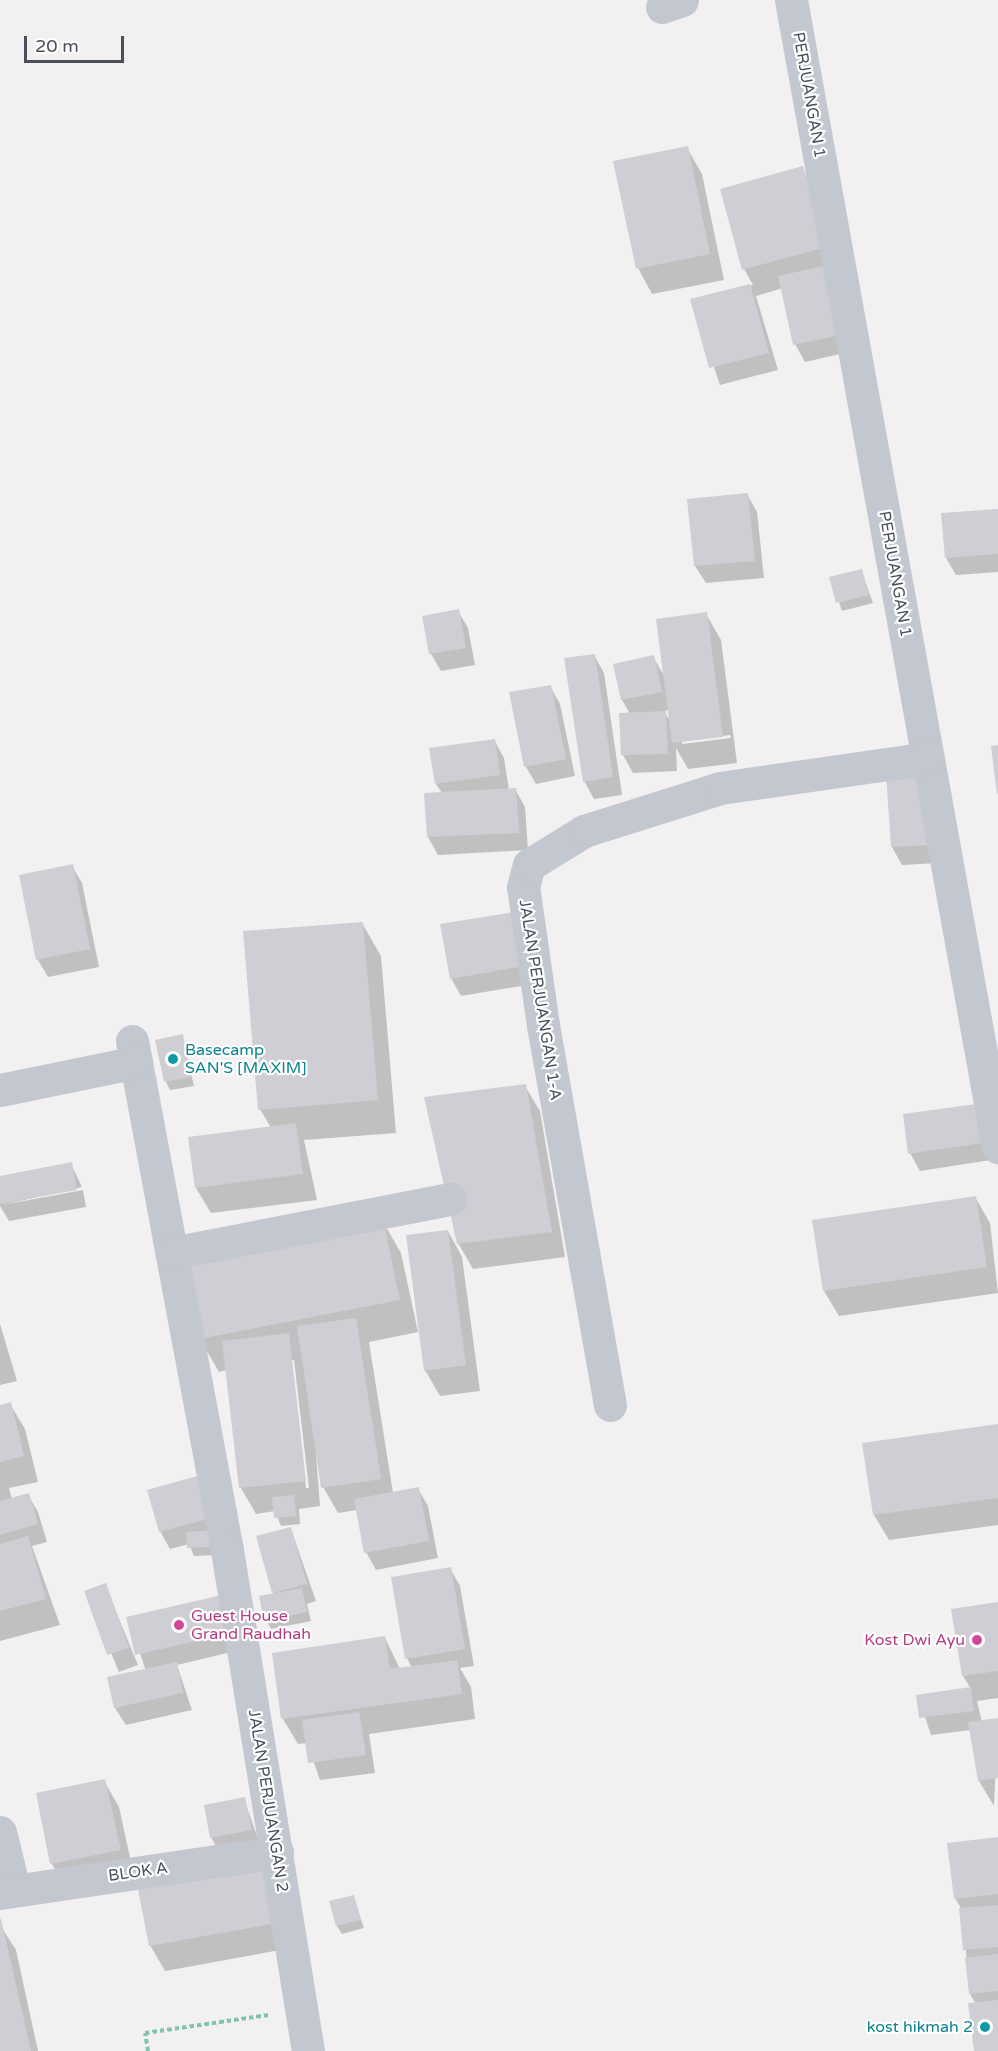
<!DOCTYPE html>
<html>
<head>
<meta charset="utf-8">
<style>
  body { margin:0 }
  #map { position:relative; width:998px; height:2051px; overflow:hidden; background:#f2f0f0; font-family:"Varela Round",sans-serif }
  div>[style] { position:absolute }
  .shadow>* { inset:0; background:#0003 }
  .building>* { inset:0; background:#ceced4 }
  .path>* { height:4px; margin-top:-2px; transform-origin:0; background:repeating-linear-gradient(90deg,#80c4af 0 4.5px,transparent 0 7.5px) }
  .minor>* { height:33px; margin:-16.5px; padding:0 16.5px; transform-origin:16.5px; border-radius:16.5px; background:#c2c7d0 }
  .dots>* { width:16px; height:16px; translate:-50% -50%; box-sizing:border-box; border:3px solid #fff; border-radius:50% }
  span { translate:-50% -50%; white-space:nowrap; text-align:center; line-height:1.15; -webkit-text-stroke:4.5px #fff; paint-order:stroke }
  .street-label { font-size:16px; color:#4a4f5b }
  .culture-label { font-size:16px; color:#0d838f }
  .left { translate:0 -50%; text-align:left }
  .right { translate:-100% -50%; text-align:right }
  .hotel-label { font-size:16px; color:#b23c85 }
  .scale { position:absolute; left:24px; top:36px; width:100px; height:27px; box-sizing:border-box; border:3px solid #4a4f5b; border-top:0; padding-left:8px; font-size:18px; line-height:21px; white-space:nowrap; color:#4a4f5b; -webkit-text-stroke:4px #fff; paint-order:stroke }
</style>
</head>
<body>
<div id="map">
  <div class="shadow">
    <i style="clip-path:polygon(687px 148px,702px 174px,724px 280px,652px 294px,638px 268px)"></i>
    <i style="clip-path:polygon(802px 168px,817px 193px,849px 352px,805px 362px,795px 344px,783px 288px,756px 296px,778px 370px,720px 385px,692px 301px,753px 285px,744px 269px)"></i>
    <i style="clip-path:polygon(747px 494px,757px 512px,764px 578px,706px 583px,695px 566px,689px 500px)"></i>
    <i style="clip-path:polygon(998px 510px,998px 572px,956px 575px,946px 558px)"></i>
    <i style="clip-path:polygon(861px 570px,873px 603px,842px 611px,831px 578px)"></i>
    <i style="clip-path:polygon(458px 611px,468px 628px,475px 665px,441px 671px,431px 654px,424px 617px)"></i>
    <i style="clip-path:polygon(evenodd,706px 614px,721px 640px,737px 763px,688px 769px,676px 748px,677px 771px,633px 773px,623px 755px,621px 714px,630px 714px,622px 700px,653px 657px,665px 677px,706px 614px,669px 710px,670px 721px,664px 711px,669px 710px,706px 614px,730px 735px,731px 738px,682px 744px,682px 741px,730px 735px)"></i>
    <i style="clip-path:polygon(594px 655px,604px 673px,622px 795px,594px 799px,584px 781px)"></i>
    <i style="clip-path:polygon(550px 686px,560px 704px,575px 776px,536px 784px,526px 767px)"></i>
    <i style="clip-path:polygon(494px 740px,504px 758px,509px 790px,515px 789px,525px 807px,528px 850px,438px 855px,428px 837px,426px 794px,442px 793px,436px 784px)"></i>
    <i style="clip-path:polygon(888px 775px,939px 863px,902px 865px,892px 847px)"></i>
    <i style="clip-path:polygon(72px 866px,82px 883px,99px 967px,48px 977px,38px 960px)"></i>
    <i style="clip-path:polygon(520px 912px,539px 983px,461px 996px,451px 978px)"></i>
    <i style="clip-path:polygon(362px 923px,381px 956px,396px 1133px,304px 1140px,317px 1200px,211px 1213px,196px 1188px,271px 1128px,260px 1109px)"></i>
    <i style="clip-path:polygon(182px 1036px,194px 1086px,170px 1090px,166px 1082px)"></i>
    <i style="clip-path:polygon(525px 1086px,540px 1111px,565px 1257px,473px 1269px,458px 1243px)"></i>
    <i style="clip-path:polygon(985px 1123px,991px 1160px,920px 1171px,910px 1153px)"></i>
    <i style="clip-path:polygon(71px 1164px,82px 1187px,2px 1205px,83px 1190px,86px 1207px,9px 1221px,0 1206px,0 1178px)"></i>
    <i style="clip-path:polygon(975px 1197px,990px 1223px,998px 1293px,839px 1316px,824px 1291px)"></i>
    <i style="clip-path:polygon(evenodd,382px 1220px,401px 1253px,418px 1332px,369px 1342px,393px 1493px,418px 1489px,428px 1506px,438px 1558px,376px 1570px,366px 1552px,357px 1510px,338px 1513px,323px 1487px,314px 1429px,320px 1506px,299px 1509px,300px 1524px,281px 1526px,275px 1511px,256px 1514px,241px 1488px,227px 1370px,219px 1372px,200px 1339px,382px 1220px,290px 1360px,294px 1360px,309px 1488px,306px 1488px,290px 1360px)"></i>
    <i style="clip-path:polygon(448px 1231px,462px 1257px,480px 1391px,440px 1396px,425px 1370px)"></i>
    <i style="clip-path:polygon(0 1324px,17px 1381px,0 1385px)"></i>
    <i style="clip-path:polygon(10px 1404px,25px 1429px,38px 1482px,9px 1488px,12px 1499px,28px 1495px,38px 1512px,47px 1542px,32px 1546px,60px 1625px,0 1641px,0 1406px)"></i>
    <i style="clip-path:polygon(998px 1426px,998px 1525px,889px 1540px,874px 1515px)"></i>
    <i style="clip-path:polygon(196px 1478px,217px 1555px,194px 1556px,189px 1544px,170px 1549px,160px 1531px)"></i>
    <i style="clip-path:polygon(291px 1529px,316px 1601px,307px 1604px,311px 1621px,271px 1629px,266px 1620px)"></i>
    <i style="clip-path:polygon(450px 1568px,460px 1586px,474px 1666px,460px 1668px,471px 1687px,475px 1719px,369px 1734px,375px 1773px,320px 1780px,307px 1743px,298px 1744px,283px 1719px,385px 1638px,400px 1669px,412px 1668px,407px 1658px)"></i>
    <i style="clip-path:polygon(105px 1585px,138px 1665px,119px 1672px,86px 1592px)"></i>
    <i style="clip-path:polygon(221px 1596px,240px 1650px,177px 1665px,192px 1710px,126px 1725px,115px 1708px,146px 1671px,128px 1618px)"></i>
    <i style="clip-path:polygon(998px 1603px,998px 1698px,977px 1701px,982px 1722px,998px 1720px,994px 1806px,979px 1781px,971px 1730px,931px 1735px,918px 1696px,971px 1689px,963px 1676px)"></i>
    <i style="clip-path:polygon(104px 1781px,119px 1807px,134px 1876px,67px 1890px,52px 1864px,38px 1794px)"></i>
    <i style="clip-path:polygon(244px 1799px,261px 1847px,221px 1855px,211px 1837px)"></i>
    <i style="clip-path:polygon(998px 1838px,998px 2051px,976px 2051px,976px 2004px,970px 1994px,962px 1910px,955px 1898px)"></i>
    <i style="clip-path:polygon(278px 1884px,291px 1948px,165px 1971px,150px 1945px)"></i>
    <i style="clip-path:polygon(353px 1897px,364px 1928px,342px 1934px,337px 1926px)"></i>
    <i style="clip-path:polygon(0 1925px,16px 1950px,38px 2051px,0 2051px)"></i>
  </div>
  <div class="building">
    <i style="clip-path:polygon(688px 146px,710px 254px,636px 269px,613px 161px)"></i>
    <i style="clip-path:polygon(803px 166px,826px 247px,742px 270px,720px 189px)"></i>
    <i style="clip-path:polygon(824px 266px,840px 335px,793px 345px,778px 276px)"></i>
    <i style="clip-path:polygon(750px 284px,769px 353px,709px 368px,690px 299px)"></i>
    <i style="clip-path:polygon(748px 493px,755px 561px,694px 566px,687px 499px)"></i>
    <i style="clip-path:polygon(998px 509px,998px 554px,945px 558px,941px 513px)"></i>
    <i style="clip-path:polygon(862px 569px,869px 595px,836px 603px,829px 577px)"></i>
    <i style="clip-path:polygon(459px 609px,466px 648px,429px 654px,422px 616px)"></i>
    <i style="clip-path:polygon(707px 612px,723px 737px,672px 743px,656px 619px)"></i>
    <i style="clip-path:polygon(595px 654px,613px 777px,583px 782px,564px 658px)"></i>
    <i style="clip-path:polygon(654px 655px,662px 692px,621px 700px,613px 664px)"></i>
    <i style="clip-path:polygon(551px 685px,566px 759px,524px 767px,509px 692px)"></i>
    <i style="clip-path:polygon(666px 711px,668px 754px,621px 755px,619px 713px)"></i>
    <i style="clip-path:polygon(495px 739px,500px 775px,435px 784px,429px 748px)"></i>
    <i style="clip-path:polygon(998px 745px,998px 794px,997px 794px,991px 746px)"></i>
    <i style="clip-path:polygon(926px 772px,930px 845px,891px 847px,886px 774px)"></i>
    <i style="clip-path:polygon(516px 788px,519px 833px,427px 837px,424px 793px)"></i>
    <i style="clip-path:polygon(73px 864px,90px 949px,36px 960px,19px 875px)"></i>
    <i style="clip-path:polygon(521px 911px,530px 965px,450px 979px,440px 924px)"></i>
    <i style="clip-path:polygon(363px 922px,378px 1100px,258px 1110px,243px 931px)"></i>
    <i style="clip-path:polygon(183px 1034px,190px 1077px,164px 1082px,155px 1040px)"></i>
    <i style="clip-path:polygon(526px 1084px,552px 1232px,457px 1244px,424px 1097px)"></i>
    <i style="clip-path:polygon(976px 1104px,982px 1143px,908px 1154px,903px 1114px)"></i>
    <i style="clip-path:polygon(296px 1123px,303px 1174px,195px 1188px,188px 1137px)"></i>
    <i style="clip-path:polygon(72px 1162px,77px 1190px,0 1204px,0 1176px)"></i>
    <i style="clip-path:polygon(976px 1196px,987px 1267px,823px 1291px,812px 1220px)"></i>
    <i style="clip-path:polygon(383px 1219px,400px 1300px,199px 1339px,182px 1258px)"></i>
    <i style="clip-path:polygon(448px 1230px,466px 1365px,424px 1371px,406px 1235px)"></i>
    <i style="clip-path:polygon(356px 1318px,381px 1479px,321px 1488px,297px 1326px)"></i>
    <i style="clip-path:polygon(289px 1333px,306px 1481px,239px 1488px,222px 1341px)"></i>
    <i style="clip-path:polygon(11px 1402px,24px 1456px,0 1462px,0 1405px)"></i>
    <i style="clip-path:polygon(998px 1424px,998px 1498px,873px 1515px,862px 1443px)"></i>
    <i style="clip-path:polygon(197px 1476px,208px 1519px,159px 1532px,147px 1490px)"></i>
    <i style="clip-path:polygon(419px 1487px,429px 1541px,364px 1553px,354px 1499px)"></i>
    <i style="clip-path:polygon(29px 1493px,38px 1524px,0 1535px,0 1501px)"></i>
    <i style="clip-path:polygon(294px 1495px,296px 1516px,274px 1518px,272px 1497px)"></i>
    <i style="clip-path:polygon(291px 1527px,307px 1584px,272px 1593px,256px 1536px)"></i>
    <i style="clip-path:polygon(212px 1530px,213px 1547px,187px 1548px,186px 1532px)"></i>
    <i style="clip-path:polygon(28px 1536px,46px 1599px,0 1611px,0 1544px)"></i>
    <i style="clip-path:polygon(451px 1567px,465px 1649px,405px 1659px,391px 1577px)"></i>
    <i style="clip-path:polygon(106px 1583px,129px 1648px,107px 1655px,84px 1591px)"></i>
    <i style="clip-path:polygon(302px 1588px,307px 1612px,264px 1621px,259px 1596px)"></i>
    <i style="clip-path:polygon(222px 1595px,231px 1633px,135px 1655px,126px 1617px)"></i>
    <i style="clip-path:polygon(998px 1602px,998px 1671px,962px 1676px,951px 1609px)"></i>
    <i style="clip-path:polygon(385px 1636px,390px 1669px,457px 1660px,462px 1694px,281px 1719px,272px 1653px)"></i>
    <i style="clip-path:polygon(177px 1662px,183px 1693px,114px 1708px,107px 1677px)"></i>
    <i style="clip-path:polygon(971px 1687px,974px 1711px,919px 1718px,916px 1695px)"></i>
    <i style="clip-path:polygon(359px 1712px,366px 1755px,308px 1763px,302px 1720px)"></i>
    <i style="clip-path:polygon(998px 1718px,998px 1778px,978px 1781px,968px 1722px)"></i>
    <i style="clip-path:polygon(105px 1779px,121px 1850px,50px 1864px,36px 1793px)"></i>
    <i style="clip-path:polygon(245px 1797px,252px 1830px,210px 1838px,204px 1805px)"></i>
    <i style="clip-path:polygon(998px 1837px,998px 1894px,954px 1899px,947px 1843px)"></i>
    <i style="clip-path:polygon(264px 1856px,277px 1923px,149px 1946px,136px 1879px)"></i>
    <i style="clip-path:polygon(354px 1895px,361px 1920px,336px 1926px,329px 1901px)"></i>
    <i style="clip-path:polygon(998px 1905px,998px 1947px,963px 1950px,959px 1908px)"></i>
    <i style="clip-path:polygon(0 1919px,1px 1919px,31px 2051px,0 2051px)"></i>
    <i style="clip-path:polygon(998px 1954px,998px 1991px,969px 1994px,965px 1958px)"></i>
    <i style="clip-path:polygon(998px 2000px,998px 2051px,974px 2051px,968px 2003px)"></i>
  </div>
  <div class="path">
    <i style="left:148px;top:2051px;width:18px;rotate:-99deg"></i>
    <i style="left:145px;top:2033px;width:125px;rotate:-8.3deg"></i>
  </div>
  <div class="minor">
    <i style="left:791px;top:0;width:1166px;rotate:79.77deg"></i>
    <i style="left:662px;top:7px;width:21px;rotate:-19deg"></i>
    <i style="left:132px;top:1041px;width:518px;rotate:79.43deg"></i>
    <i style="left:227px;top:1550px;width:508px;rotate:80.82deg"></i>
    <i style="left:0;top:1090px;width:139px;rotate:-11.6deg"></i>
    <i style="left:172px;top:1253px;width:283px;rotate:-11deg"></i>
    <i style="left:610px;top:1405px;width:386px;rotate:-100deg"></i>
    <i style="left:543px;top:1025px;width:139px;rotate:-98.2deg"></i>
    <i style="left:523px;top:887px;width:23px;rotate:-75deg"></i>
    <i style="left:529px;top:865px;width:65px;rotate:-31.7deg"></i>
    <i style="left:584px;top:831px;width:143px;rotate:-17.5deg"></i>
    <i style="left:720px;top:788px;width:210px;rotate:-8.2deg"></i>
    <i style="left:0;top:1832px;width:59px;rotate:76.2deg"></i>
    <i style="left:0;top:1893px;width:280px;rotate:-8.4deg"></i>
  </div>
  <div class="dots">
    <i style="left:173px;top:1059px;background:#0f9aa8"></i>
    <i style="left:179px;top:1625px;background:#d1479c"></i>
    <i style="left:977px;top:1640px;background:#d1479c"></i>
    <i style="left:985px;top:2027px;background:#0f9aa8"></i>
  </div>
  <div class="street-label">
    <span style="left:809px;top:95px;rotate:80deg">PERJUANGAN 1</span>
    <span style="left:895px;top:574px;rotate:80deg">PERJUANGAN 1</span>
    <span style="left:540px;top:1000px;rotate:81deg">JALAN PERJUANGAN 1-A</span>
    <span style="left:268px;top:1801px;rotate:81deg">JALAN PERJUANGAN 2</span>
    <span style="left:138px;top:1872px;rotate:-8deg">BLOK A</span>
  </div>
  <div class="culture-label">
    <span class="left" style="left:185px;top:1059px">Basecamp<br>SAN'S [MAXIM]</span>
    <span class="right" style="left:973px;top:2027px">kost hikmah 2</span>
  </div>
  <div class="hotel-label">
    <span class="left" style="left:191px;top:1625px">Guest House<br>Grand Raudhah</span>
    <span class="right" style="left:965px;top:1640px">Kost Dwi Ayu</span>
  </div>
  <div class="scale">20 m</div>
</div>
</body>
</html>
